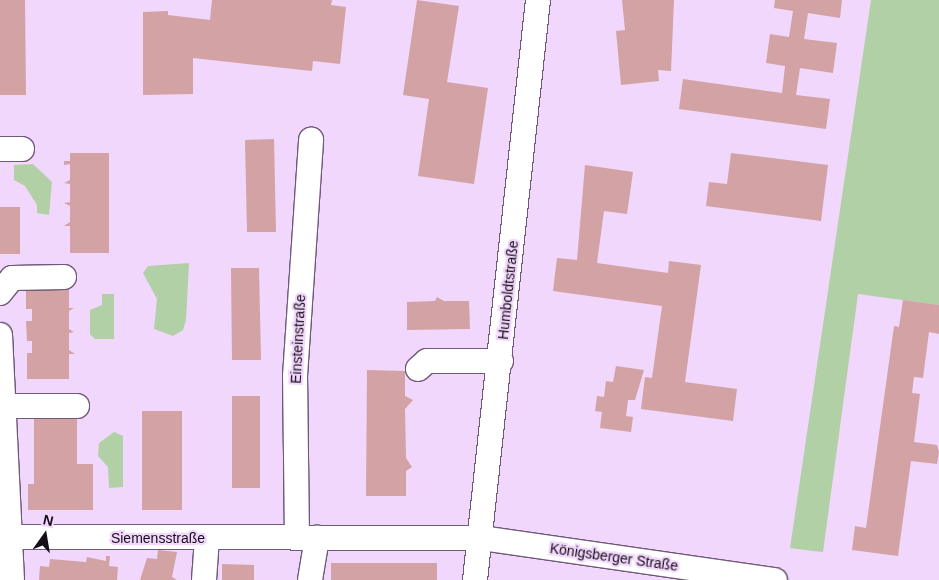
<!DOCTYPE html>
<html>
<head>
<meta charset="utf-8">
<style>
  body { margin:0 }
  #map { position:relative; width:939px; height:580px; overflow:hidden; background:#f1d7fb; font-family:Arial,sans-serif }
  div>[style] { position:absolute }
  .green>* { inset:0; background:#b2d0a5 }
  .building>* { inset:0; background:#d2a2a4 }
  .roads { filter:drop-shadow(1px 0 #6f5878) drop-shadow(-1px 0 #6f5878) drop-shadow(0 1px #6f5878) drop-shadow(0 -1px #6f5878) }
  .minor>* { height:24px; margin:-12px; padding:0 12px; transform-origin:12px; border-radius:12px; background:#fff }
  span { translate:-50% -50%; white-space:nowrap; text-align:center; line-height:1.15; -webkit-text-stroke:4.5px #f1d7fb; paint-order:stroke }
  .street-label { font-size:14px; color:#150c18 }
  .north { position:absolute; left:20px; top:510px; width:50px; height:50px; -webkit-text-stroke:4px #f1d7fb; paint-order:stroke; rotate:13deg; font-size:14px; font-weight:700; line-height:20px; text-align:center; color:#150c18 }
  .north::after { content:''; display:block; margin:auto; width:18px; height:22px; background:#150c18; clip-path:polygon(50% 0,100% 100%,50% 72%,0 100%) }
</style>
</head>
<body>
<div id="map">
  <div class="green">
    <i style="clip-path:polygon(871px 0,939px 0,939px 305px,858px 294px,823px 552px,813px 551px,790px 548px)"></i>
    <i style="clip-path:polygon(33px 164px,52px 182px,49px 215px,37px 213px,37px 205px,25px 186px,14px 180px,14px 165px)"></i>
    <i style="clip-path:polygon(189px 263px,186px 320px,183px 330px,173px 336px,154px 329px,157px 299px,143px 273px,148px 266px)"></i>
    <i style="clip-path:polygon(102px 294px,114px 294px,114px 339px,95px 339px,90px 334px,90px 310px,102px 305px)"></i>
    <i style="clip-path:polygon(114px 432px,123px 436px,123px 487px,109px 488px,108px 467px,98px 456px,99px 443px)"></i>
  </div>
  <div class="building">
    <i style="clip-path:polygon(0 0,25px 0,26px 95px,0 95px)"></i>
    <i style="clip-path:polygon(212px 0,332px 0,331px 5px,346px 7px,340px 64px,313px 61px,312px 71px,193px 58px,193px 94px,143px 95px,143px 12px,168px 11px,168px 15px,210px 20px)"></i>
    <i style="clip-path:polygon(417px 0,459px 6px,447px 82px,488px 88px,474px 184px,418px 176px,429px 99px,403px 95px)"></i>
    <i style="clip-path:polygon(622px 0,674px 0,671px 71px,658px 70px,659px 81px,621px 85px,616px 31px,625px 30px)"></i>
    <i style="clip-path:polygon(775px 0,842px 0,840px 18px,808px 13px,804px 39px,837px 43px,833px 73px,800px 68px,796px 95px,830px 99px,826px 129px,679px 109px,683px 79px,782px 93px,785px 66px,766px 63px,770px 34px,789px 37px,793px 11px,774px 8px)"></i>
    <i style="clip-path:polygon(274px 139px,276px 232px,247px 232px,245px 140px)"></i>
    <i style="clip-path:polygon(70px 153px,109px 153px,109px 253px,70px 253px,70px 226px,64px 226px,70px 222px,70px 206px,64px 203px,70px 202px,70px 184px,64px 183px,70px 180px,70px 164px,64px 165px,64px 161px,70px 161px)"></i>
    <i style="clip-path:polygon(731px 153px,828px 165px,821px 221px,706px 206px,709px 182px,727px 184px)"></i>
    <i style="clip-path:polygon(585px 165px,633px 172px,627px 214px,604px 211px,597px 263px,668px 273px,669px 261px,701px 265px,685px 382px,737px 389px,733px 421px,641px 409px,645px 377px,652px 378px,662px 306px,553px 291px,557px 258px,577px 260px)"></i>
    <i style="clip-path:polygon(0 207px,20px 207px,20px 254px,0 254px)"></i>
    <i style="clip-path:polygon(231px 268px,259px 268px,261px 360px,232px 360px)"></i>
    <i style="clip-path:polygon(26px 283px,69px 283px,69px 308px,74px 308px,69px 311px,69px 329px,74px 332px,69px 333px,69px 350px,75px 354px,69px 354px,69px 379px,27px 379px,27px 353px,32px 353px,32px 341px,27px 341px,26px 321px,32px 321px,32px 309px,26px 309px)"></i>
    <i style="clip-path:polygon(437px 297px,444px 301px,469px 301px,470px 329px,407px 330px,407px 302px,435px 301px)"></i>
    <i style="clip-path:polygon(903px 300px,939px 305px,939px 334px,929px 332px,923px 378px,914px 377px,912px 393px,920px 394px,914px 442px,937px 445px,939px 452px,937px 464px,911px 461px,898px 556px,852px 550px,855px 526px,866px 528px,894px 326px,899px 327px)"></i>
    <i style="clip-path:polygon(616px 366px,644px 370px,635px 400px,628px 400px,626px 416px,633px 417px,631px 432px,600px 428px,602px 412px,595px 411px,597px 396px,604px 397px,606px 381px,613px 382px)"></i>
    <i style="clip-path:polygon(367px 370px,405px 371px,405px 396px,413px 400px,405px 409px,406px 458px,412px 467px,406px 471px,406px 496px,366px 496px)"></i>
    <i style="clip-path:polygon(232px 396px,260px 396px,260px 488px,232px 488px)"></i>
    <i style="clip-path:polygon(142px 411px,182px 411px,182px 510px,142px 510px)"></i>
    <i style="clip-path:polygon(34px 412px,77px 412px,77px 464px,93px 464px,93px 510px,28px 510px,28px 484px,34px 484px)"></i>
    <i style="clip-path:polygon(158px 550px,177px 552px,172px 577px,177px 580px,140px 580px,147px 558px,157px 559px)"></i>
    <i style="clip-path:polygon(106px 556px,110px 556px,109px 566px,118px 567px,117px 580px,39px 580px,40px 566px,49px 567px,50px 559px,86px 562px,87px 557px,106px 561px)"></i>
    <i style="clip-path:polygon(331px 563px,437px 563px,437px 580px,331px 580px)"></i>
    <i style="clip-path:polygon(222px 564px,254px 565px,254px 580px,222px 580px)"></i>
  </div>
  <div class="roads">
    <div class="minor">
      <i style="left:0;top:149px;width:22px"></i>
      <i style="left:0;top:293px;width:19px;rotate:-51deg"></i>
      <i style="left:12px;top:278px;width:52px;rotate:-1.1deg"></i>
      <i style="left:0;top:335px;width:245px;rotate:87.2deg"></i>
      <i style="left:418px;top:369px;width:12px;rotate:-42deg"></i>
      <i style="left:427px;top:361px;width:74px"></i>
      <i style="left:0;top:406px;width:77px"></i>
      <i style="left:0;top:537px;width:482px;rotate:0.1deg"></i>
      <i style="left:482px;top:538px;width:296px;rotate:8.2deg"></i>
      <i style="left:297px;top:538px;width:162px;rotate:-90.7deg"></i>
      <i style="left:295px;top:376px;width:237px;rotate:-86.1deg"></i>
      <i style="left:204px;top:580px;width:42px;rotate:-85.9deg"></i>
      <i style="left:310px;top:580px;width:43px;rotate:-80.5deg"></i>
      <i style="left:475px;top:580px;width:583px;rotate:-83.8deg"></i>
    </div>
  </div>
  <div class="street-label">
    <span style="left:508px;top:290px;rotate:-84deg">Humboldtstraße</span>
    <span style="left:298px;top:339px;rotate:-87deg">Einsteinstraße</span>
    <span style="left:158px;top:538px">Siemensstraße</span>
    <span style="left:614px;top:557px;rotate:8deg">Königsberger Straße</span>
  </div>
  <div class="north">N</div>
</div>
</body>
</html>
